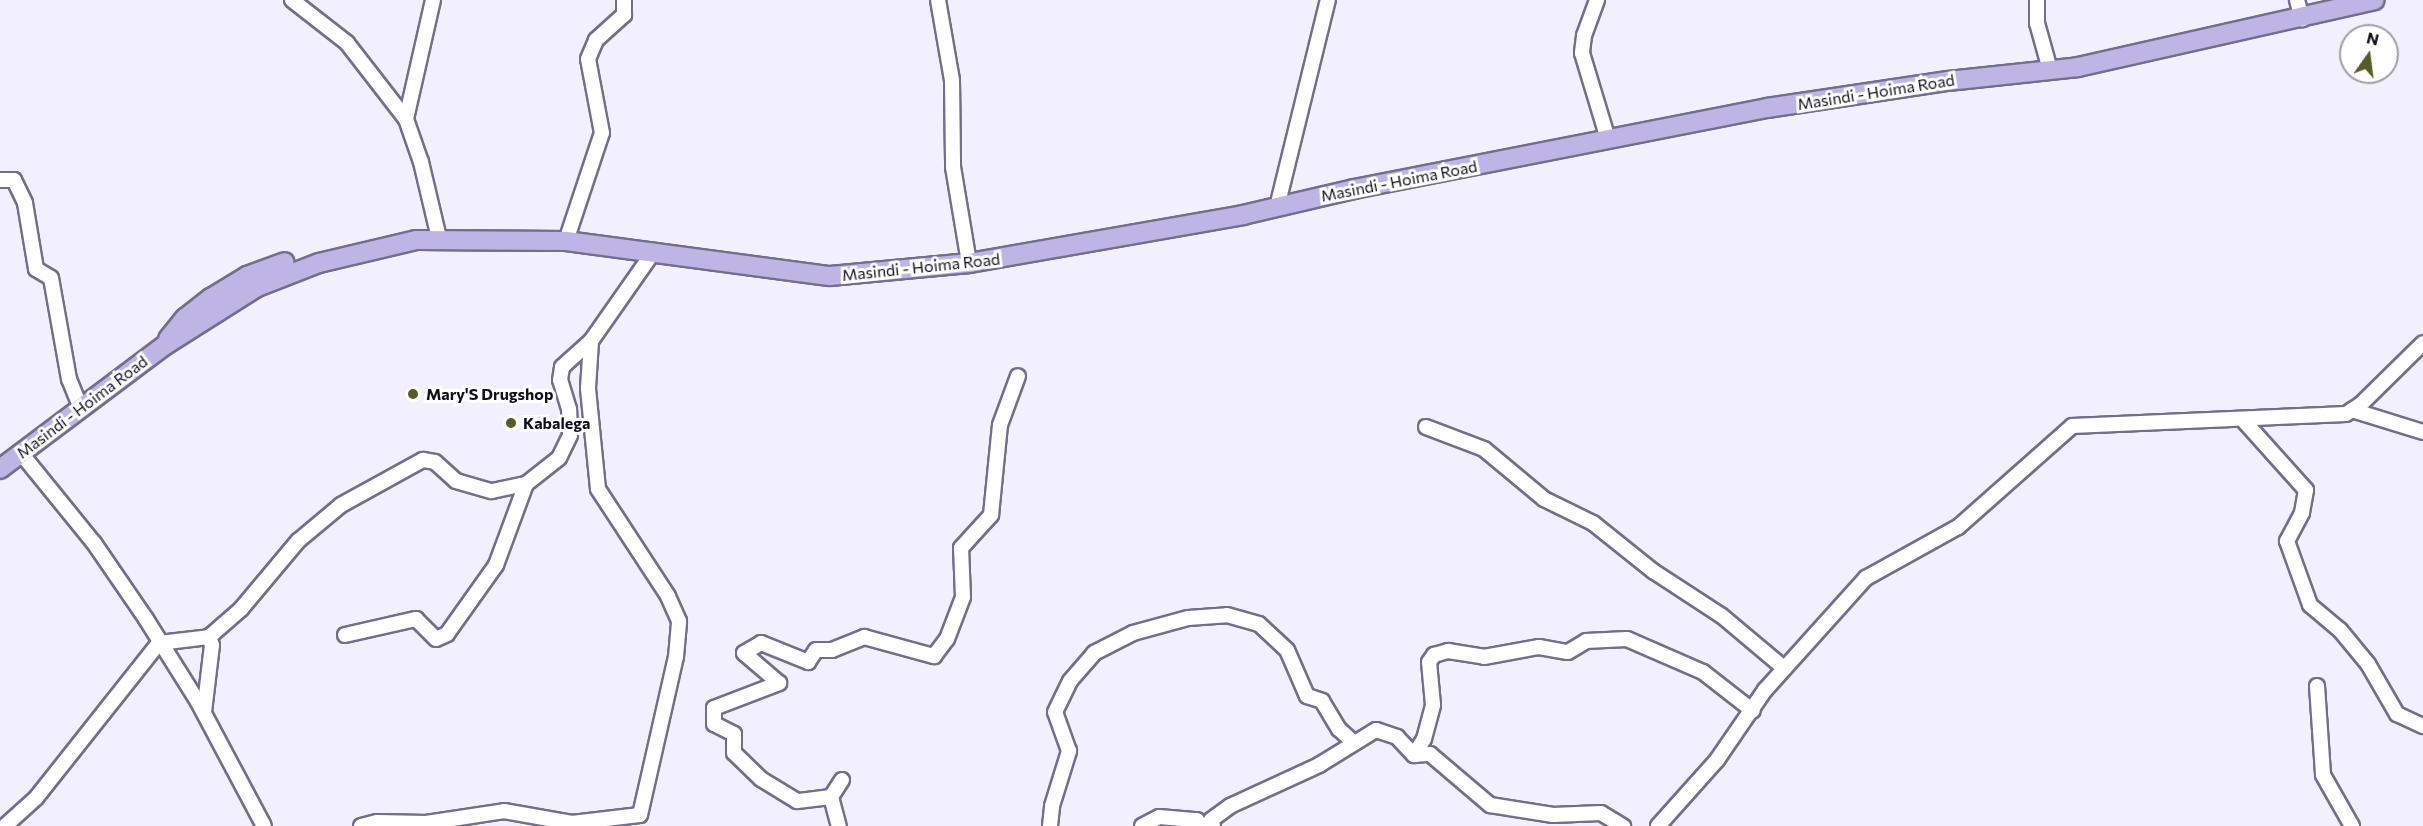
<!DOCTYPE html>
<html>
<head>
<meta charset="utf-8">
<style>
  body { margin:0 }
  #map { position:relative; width:2423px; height:826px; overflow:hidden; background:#f2f0ff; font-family:Commissioner,sans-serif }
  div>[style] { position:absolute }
  .roads { filter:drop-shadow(2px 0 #726e8d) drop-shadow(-2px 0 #726e8d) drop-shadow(0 2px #726e8d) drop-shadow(0 -2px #726e8d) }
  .minor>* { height:14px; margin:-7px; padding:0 7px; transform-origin:7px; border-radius:7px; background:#fff }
  .major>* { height:18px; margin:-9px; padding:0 9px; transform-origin:9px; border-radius:9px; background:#beb5e4 }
  .dots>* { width:16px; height:16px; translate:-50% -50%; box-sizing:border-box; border:3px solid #fff; border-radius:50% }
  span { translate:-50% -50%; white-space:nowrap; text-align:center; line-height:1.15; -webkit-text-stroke:6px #fff; paint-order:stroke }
  .street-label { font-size:16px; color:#12101c }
  .poi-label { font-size:16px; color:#12101c; font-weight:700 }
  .left { translate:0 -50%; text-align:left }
  .north { position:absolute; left:2339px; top:24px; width:60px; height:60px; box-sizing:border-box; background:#fff; border:2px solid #a09fa4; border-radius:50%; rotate:14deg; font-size:16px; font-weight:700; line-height:24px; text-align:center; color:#12101c }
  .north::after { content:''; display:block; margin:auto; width:21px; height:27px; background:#585b28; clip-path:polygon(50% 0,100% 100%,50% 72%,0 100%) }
</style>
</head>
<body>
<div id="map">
  <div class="roads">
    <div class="minor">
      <i style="left:292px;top:0;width:70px;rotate:38deg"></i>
      <i style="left:347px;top:43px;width:96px;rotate:52.2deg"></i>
      <i style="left:433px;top:0;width:122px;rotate:102.8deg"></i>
      <i style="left:406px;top:119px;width:46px;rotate:70.8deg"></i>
      <i style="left:421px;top:162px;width:78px;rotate:76.7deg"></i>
      <i style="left:938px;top:0;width:81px;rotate:80.1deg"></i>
      <i style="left:952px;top:80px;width:87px;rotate:89.3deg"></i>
      <i style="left:953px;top:167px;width:97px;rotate:80.5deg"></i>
      <i style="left:1597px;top:0;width:38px;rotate:110deg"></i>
      <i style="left:1584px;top:36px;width:17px;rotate:97deg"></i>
      <i style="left:1582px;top:53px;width:90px;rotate:73.2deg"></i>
      <i style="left:2037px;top:0;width:23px;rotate:90deg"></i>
      <i style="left:2037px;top:23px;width:49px;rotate:74.5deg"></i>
      <i style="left:2297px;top:0;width:20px;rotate:75deg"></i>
      <i style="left:0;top:180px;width:14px"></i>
      <i style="left:14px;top:180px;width:25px;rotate:64deg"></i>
      <i style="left:25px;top:203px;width:67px;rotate:80.5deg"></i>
      <i style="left:36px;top:269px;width:17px;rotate:31deg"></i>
      <i style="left:51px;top:278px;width:103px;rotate:79.9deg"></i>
      <i style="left:69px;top:379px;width:31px;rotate:68deg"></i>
      <i style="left:1277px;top:207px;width:213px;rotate:-76.2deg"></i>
      <i style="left:566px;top:241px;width:114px;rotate:-71.6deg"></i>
      <i style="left:602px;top:133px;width:75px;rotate:-100.7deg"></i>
      <i style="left:588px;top:59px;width:21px;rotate:-67deg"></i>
      <i style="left:596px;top:40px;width:38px;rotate:-42deg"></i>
      <i style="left:624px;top:15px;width:15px;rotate:-90deg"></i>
      <i style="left:2352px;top:410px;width:74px;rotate:17.2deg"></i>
      <i style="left:2244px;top:421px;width:93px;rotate:48.1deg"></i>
      <i style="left:2306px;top:490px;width:23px;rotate:100deg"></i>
      <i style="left:2302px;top:513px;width:32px;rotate:118deg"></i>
      <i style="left:2287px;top:541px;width:68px;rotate:70.2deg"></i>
      <i style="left:2310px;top:605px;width:39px;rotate:40deg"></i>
      <i style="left:2340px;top:630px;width:44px;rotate:50.5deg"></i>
      <i style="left:2368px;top:664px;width:58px;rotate:59.9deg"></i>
      <i style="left:2397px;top:714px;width:29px;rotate:25deg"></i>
      <i style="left:1426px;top:427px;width:62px;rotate:20.8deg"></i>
      <i style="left:1484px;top:449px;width:78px;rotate:39.8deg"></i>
      <i style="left:1544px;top:499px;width:55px;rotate:26.1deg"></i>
      <i style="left:1593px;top:523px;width:77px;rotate:38.7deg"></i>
      <i style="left:1653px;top:571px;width:82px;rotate:33.1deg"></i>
      <i style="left:1722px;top:616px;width:81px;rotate:40deg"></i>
      <i style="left:20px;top:452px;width:117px;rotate:50.9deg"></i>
      <i style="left:94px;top:543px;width:92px;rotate:55.6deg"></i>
      <i style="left:146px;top:619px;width:98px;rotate:57.9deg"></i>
      <i style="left:198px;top:702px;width:140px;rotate:62deg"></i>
      <i style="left:345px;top:635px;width:73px;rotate:-12.7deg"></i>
      <i style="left:416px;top:619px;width:28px;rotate:45deg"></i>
      <i style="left:436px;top:639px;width:12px;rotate:-24deg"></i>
      <i style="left:447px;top:634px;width:85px;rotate:-54.6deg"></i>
      <i style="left:496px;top:565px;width:86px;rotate:-69.7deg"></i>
      <i style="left:2317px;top:686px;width:89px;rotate:86.1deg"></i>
      <i style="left:2323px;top:775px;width:59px;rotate:60.4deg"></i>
      <i style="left:204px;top:712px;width:67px;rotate:-83.2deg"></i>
      <i style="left:212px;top:645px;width:9px;rotate:-111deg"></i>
      <i style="left:209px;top:637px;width:43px;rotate:-41.2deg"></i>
      <i style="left:241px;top:609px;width:89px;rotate:-50deg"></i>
      <i style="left:298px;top:541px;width:56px;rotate:-39.9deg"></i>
      <i style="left:341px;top:505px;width:94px;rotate:-28.8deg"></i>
      <i style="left:423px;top:460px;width:12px;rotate:9deg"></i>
      <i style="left:435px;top:462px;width:28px;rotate:42deg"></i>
      <i style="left:456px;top:481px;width:37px;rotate:16deg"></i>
      <i style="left:492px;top:491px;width:35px;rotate:-12deg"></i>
      <i style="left:526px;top:484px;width:42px;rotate:-38.2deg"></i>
      <i style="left:559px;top:458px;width:25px;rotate:-64deg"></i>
      <i style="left:570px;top:435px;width:26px;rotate:-92deg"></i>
      <i style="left:569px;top:409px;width:30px;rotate:-107deg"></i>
      <i style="left:560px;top:380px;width:13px;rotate:-81deg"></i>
      <i style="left:562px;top:367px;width:39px;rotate:-42deg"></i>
      <i style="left:591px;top:341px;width:110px;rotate:-55deg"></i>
      <i style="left:1414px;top:755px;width:19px;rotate:-58deg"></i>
      <i style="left:1424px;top:739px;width:35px;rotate:-75deg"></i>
      <i style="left:1433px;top:705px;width:43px;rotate:-95.3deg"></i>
      <i style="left:1429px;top:662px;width:9px;rotate:-54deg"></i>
      <i style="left:1434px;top:655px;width:15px;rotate:-16deg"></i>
      <i style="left:1448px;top:651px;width:36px;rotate:9deg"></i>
      <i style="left:1484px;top:657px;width:56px;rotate:-10.3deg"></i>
      <i style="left:1539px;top:647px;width:29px;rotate:10deg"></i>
      <i style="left:1568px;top:652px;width:21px;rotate:-31deg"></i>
      <i style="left:1586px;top:641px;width:41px;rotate:-2.8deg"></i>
      <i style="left:1627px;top:639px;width:83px;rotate:23.5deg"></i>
      <i style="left:1703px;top:672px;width:63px;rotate:38deg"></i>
      <i style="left:842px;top:780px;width:20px;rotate:123deg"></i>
      <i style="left:831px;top:797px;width:34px;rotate:173deg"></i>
      <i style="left:797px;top:801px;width:42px;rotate:-148.6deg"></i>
      <i style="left:761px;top:779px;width:37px;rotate:-136deg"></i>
      <i style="left:734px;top:753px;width:19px;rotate:-90deg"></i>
      <i style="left:734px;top:734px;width:22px;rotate:-153deg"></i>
      <i style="left:714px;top:724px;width:16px;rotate:-90deg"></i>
      <i style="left:714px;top:708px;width:70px;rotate:-21deg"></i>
      <i style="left:779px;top:683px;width:46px;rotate:-139.4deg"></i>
      <i style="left:744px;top:653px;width:20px;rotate:-30deg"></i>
      <i style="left:761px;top:643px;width:51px;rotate:22deg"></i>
      <i style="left:808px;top:662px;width:14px;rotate:-56deg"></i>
      <i style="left:816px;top:650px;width:16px"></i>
      <i style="left:832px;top:650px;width:35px;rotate:-22deg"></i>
      <i style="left:864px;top:637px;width:73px;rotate:15.2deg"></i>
      <i style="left:934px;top:656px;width:21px;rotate:-53deg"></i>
      <i style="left:947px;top:639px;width:45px;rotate:-69.1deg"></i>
      <i style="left:963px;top:597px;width:49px;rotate:-92.3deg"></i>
      <i style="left:961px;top:548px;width:45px;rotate:-47.7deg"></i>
      <i style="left:991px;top:515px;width:90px;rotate:-84.3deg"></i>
      <i style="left:1000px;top:425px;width:52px;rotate:-69.8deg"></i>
      <i style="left:831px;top:797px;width:30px;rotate:75deg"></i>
      <i style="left:5px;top:826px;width:42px;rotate:-42.1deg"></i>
      <i style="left:36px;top:798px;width:198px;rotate:-51.6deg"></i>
      <i style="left:159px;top:643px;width:50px;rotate:-6.8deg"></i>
      <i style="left:361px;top:826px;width:16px;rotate:-14deg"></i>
      <i style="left:377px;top:822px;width:49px;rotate:1.2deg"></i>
      <i style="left:426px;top:823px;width:79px;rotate:-8.7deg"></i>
      <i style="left:504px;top:811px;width:69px;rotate:10deg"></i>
      <i style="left:572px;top:823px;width:68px;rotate:-6.7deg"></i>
      <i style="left:640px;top:815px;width:162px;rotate:-77.2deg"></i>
      <i style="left:676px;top:657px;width:36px;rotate:-85deg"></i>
      <i style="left:679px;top:621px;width:27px;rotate:-114deg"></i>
      <i style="left:668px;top:596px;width:128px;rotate:-123.2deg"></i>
      <i style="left:598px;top:489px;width:101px;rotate:-95.7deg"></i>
      <i style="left:588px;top:388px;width:47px;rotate:-86.3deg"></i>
      <i style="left:1050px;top:826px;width:20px;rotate:-84deg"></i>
      <i style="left:1052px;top:806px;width:58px;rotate:-72.8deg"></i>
      <i style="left:1069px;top:751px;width:41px;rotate:-109.7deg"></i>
      <i style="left:1055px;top:712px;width:34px;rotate:-64deg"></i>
      <i style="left:1070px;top:681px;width:37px;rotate:-49deg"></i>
      <i style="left:1094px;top:653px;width:44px;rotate:-27.1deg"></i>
      <i style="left:1133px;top:633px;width:57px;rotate:-15.3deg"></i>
      <i style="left:1188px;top:618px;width:39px;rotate:-4deg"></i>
      <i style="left:1227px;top:615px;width:33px;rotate:16deg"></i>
      <i style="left:1259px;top:624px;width:38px;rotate:43deg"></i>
      <i style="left:1287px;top:650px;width:50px;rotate:66.5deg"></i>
      <i style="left:1307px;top:696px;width:16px;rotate:18deg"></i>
      <i style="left:1322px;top:701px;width:33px;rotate:59deg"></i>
      <i style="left:1339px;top:729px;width:19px;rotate:43deg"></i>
      <i style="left:1142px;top:826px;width:19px;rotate:-28deg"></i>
      <i style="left:1159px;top:817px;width:38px;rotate:5deg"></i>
      <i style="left:1197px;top:820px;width:7px;rotate:56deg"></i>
      <i style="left:1213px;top:826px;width:6px;rotate:-108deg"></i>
      <i style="left:1211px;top:820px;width:24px;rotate:-36deg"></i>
      <i style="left:1230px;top:806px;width:98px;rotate:-24.7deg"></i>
      <i style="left:1319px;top:765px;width:67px;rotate:-31.6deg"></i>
      <i style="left:1376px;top:730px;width:22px;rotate:18deg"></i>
      <i style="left:1397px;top:737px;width:25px;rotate:47deg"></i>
      <i style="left:1414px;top:755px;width:16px;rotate:-4deg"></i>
      <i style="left:1430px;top:754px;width:79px;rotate:40.4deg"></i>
      <i style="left:1490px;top:805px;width:64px;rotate:9deg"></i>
      <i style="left:1553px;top:815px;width:48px;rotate:-2.4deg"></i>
      <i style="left:1601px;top:813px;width:26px;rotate:31deg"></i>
      <i style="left:1658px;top:826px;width:89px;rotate:-48.2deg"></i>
      <i style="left:1717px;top:760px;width:85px;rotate:-55.6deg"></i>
      <i style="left:1765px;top:690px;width:151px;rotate:-48deg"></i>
      <i style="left:1866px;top:578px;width:105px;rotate:-29deg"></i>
      <i style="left:1958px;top:527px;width:152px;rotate:-41.5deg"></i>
      <i style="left:2072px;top:426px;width:274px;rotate:-2.5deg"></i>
      <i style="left:2346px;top:414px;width:17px;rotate:-33deg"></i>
      <i style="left:2360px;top:405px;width:88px;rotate:-44.5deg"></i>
    </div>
    <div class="major">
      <i style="left:168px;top:339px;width:27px;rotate:-51deg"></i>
      <i style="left:185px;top:318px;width:33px;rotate:-38deg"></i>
      <i style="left:211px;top:298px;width:42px;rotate:-31.4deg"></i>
      <i style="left:247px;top:276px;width:40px;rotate:-20.2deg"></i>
      <i style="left:0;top:469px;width:205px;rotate:-36.9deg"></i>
      <i style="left:164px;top:346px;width:110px;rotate:-32.4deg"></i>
      <i style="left:257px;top:287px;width:66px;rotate:-21.2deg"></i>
      <i style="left:319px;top:263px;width:100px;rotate:-13.3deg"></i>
      <i style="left:416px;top:240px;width:150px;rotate:0.4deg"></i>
      <i style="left:566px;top:241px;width:266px;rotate:7.6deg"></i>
      <i style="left:830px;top:276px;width:140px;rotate:-5.3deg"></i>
      <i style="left:969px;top:263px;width:278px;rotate:-9.9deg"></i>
      <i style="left:1243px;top:215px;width:114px;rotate:-13.2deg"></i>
      <i style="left:1354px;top:189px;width:421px;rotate:-11.1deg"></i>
      <i style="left:1767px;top:108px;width:183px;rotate:-8.5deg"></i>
      <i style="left:1948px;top:81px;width:131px;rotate:-6.1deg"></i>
      <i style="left:2078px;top:67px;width:304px;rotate:-12.7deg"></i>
    </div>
  </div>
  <div class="dots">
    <i style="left:413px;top:394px;background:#585b28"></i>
    <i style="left:511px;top:423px;background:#585b28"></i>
  </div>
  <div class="street-label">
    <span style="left:1876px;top:92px;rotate:-9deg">Masindi - Hoima Road</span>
    <span style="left:1399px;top:181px;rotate:-11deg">Masindi - Hoima Road</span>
    <span style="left:921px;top:267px;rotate:-6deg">Masindi - Hoima Road</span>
    <span style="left:82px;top:407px;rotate:-37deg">Masindi - Hoima Road</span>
  </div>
  <div class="poi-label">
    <span class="left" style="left:426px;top:394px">Mary'S Drugshop</span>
    <span class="left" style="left:523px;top:423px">Kabalega</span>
  </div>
  <div class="north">N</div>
</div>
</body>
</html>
